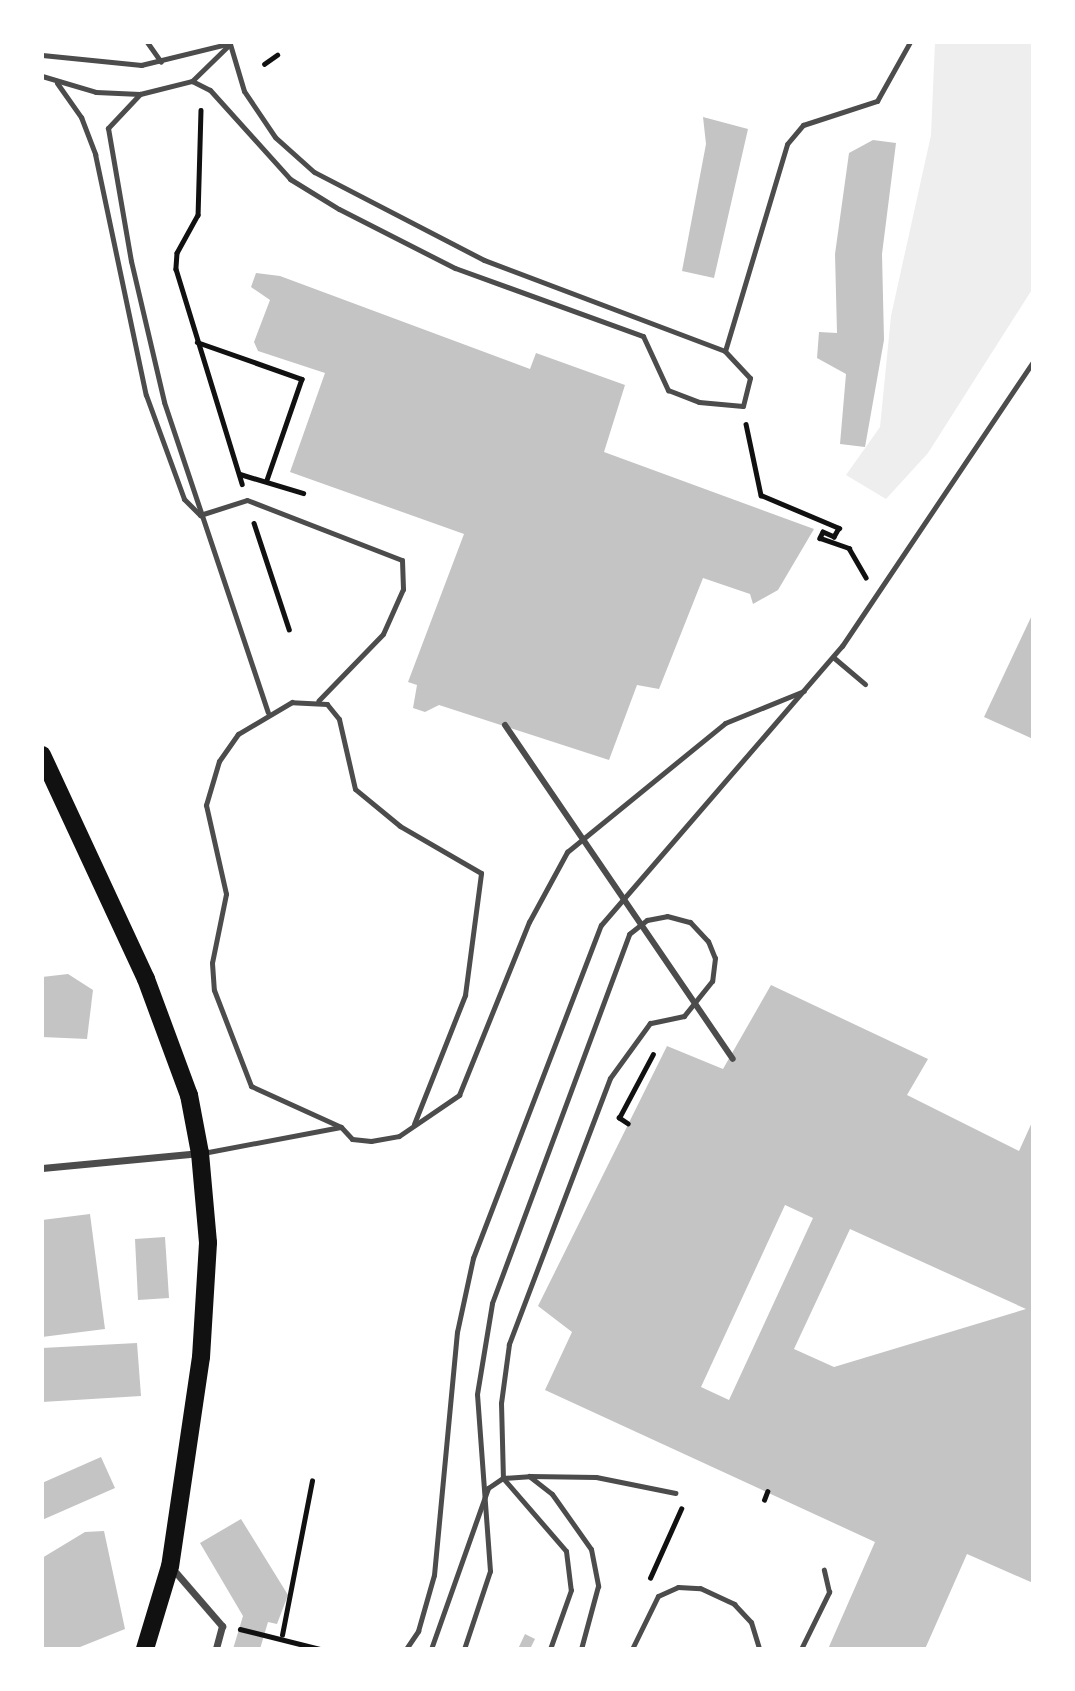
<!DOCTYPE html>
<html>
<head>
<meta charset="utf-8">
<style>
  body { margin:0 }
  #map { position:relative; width:1075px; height:1691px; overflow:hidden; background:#fff; font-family:"Sofia Sans Condensed",sans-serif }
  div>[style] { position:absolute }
  .green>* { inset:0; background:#eee }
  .building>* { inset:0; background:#c4c4c4 }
  .path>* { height:4.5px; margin:-2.25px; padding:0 2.25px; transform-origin:2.25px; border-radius:2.25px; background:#111 }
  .service>* { height:5px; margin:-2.5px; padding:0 2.5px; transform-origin:2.5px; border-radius:2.5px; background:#4c4c4c }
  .pedestrian>* { height:6px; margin:-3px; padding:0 3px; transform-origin:3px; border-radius:3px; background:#4c4c4c }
  .minor>* { height:7px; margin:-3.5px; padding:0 3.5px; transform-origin:3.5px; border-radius:3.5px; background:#4c4c4c }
  .primary>* { height:18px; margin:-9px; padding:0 9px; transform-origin:9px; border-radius:9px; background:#111 }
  span { translate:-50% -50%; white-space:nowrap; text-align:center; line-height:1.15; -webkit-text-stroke:7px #fff; paint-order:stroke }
  .frame { position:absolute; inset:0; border:44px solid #fff; pointer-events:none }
</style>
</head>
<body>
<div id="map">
  <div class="green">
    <i style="clip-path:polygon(935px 42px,1033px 42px,1033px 288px,928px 453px,886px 499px,846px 475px,880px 427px,891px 316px,931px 135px)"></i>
  </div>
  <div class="building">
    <i style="clip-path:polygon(703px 117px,748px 129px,714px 278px,682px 271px,706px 144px)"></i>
    <i style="clip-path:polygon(873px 140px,896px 143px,882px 254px,884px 340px,865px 447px,840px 444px,846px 374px,817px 358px,819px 332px,837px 333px,835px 254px,849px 153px)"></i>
    <i style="clip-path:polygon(256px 273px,280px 276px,530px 369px,536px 353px,625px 385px,604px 452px,814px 529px,778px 590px,753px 604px,750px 594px,703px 578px,659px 689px,637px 685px,609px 760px,439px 705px,425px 712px,413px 708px,417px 685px,408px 682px,464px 534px,290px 472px,325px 373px,258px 351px,254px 342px,270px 300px,251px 287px)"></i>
    <i style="clip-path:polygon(1033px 613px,1033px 739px,984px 717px)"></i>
    <i style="clip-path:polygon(68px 974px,93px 990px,87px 1039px,42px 1037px,42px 977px)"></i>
    <i style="clip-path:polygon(evenodd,771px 985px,928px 1059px,907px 1095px,1019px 1151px,1033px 1120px,1033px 1583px,967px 1554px,925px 1649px,828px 1649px,875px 1542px,545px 1390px,572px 1332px,538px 1306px,667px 1046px,723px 1069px,771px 985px,785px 1205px,813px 1218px,729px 1400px,701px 1387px,785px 1205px,771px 985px,850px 1229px,1026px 1309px,834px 1367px,794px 1349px,850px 1229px)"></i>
    <i style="clip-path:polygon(90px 1214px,105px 1329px,42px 1337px,42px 1220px)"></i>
    <i style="clip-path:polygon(165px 1237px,169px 1298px,138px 1300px,135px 1239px)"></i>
    <i style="clip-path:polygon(137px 1343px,141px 1396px,42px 1402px,42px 1348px)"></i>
    <i style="clip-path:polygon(101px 1457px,115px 1488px,42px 1520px,42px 1483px)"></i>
    <i style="clip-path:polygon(241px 1519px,288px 1595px,277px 1624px,268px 1622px,260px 1649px,233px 1649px,243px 1616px,200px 1543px)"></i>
    <i style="clip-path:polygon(104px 1531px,125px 1629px,75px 1649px,42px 1649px,42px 1558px,85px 1532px)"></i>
    <i style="clip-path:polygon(525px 1634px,535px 1639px,530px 1649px,518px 1649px)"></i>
  </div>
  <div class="path">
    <i style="left:264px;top:64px;width:16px;rotate:-35deg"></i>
    <i style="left:201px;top:110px;width:105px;rotate:91.6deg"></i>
    <i style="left:198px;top:215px;width:43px;rotate:118.9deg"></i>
    <i style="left:177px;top:253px;width:16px;rotate:94deg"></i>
    <i style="left:176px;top:269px;width:225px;rotate:72.9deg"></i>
    <i style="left:197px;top:342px;width:111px;rotate:19.4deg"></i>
    <i style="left:302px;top:379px;width:107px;rotate:109.1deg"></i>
    <i style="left:746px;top:424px;width:73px;rotate:78.1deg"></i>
    <i style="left:761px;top:495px;width:85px;rotate:22.9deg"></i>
    <i style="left:839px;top:528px;width:10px;rotate:119deg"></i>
    <i style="left:834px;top:537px;width:12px;rotate:-156deg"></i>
    <i style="left:823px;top:532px;width:7px;rotate:117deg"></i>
    <i style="left:820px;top:538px;width:31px;rotate:19deg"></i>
    <i style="left:849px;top:548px;width:34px;rotate:60deg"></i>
    <i style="left:240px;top:474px;width:66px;rotate:16.8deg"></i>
    <i style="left:254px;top:523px;width:112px;rotate:71.7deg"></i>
    <i style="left:628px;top:1124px;width:11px;rotate:-146deg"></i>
    <i style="left:619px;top:1118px;width:72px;rotate:-62deg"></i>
    <i style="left:764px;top:1500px;width:9px;rotate:-69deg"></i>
    <i style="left:650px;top:1578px;width:76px;rotate:-65.8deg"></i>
    <i style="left:240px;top:1629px;width:82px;rotate:14deg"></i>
    <i style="left:282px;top:1635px;width:157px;rotate:-79deg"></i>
  </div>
  <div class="service">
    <i style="left:147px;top:42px;width:24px;rotate:55deg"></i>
    <i style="left:42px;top:55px;width:100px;rotate:5.8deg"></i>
    <i style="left:141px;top:65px;width:89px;rotate:-13.7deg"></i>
    <i style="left:42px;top:76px;width:56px;rotate:16.5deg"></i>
    <i style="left:96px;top:92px;width:44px;rotate:2.6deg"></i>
    <i style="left:140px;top:94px;width:54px;rotate:-14deg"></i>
    <i style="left:192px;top:81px;width:53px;rotate:-44.2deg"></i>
    <i style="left:192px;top:81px;width:20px;rotate:27deg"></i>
    <i style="left:210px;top:90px;width:120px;rotate:48deg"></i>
    <i style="left:290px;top:179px;width:57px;rotate:31.5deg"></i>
    <i style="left:339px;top:209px;width:130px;rotate:27deg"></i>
    <i style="left:455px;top:268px;width:200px;rotate:19.9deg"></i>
    <i style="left:643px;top:336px;width:60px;rotate:65.2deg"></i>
    <i style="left:668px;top:390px;width:33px;rotate:21deg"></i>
    <i style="left:699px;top:402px;width:44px;rotate:5.2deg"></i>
    <i style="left:743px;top:406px;width:29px;rotate:-76deg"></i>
    <i style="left:750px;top:378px;width:37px;rotate:-133deg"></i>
    <i style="left:725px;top:351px;width:258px;rotate:-159.3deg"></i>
    <i style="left:484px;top:260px;width:191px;rotate:-152.6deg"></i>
    <i style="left:314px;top:172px;width:52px;rotate:-138.1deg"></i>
    <i style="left:275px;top:137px;width:55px;rotate:-124deg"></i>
    <i style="left:244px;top:91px;width:49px;rotate:-106.6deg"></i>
    <i style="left:57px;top:83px;width:42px;rotate:54.8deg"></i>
    <i style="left:81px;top:117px;width:40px;rotate:69deg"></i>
    <i style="left:95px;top:154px;width:246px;rotate:78.1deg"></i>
    <i style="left:146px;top:395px;width:111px;rotate:69.9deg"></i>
    <i style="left:184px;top:499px;width:23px;rotate:45deg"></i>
    <i style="left:140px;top:94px;width:47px;rotate:133.3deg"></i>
    <i style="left:108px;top:128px;width:135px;rotate:80.2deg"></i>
    <i style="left:131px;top:261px;width:145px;rotate:76.8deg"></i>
    <i style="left:164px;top:402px;width:327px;rotate:71.5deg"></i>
    <i style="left:725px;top:351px;width:216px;rotate:-73.3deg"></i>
    <i style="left:787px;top:144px;width:25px;rotate:-50deg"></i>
    <i style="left:803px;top:125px;width:78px;rotate:-18deg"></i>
    <i style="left:877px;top:101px;width:68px;rotate:-60.8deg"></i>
    <i style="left:200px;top:515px;width:49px;rotate:-17.7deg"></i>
    <i style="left:247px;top:500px;width:166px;rotate:21.2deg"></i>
    <i style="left:402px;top:560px;width:29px;rotate:88deg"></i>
    <i style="left:403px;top:589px;width:49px;rotate:114deg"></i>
    <i style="left:383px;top:634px;width:93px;rotate:134.1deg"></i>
    <i style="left:833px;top:657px;width:42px;rotate:40.2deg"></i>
    <i style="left:414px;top:1124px;width:139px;rotate:-68.4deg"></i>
    <i style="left:465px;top:995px;width:123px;rotate:-82.5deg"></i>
    <i style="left:481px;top:873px;width:94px;rotate:-149.9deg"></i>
    <i style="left:400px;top:826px;width:58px;rotate:-140.6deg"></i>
    <i style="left:355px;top:789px;width:72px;rotate:-102.9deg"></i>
    <i style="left:339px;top:719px;width:19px;rotate:-129deg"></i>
    <i style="left:327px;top:704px;width:35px;rotate:-177deg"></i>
    <i style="left:292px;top:702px;width:63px;rotate:149.3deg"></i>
    <i style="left:238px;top:734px;width:33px;rotate:125deg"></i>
    <i style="left:219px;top:761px;width:46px;rotate:106.5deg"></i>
    <i style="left:206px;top:805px;width:91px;rotate:77.3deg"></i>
    <i style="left:226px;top:894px;width:70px;rotate:101.5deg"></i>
    <i style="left:212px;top:963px;width:27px;rotate:86deg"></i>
    <i style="left:214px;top:990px;width:103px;rotate:68.9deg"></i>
    <i style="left:251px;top:1086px;width:99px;rotate:24.5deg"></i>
    <i style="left:341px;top:1127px;width:16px;rotate:47deg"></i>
    <i style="left:352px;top:1139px;width:19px;rotate:6deg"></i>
    <i style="left:371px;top:1141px;width:28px;rotate:-10deg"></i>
    <i style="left:399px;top:1136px;width:73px;rotate:-34.3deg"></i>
    <i style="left:459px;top:1095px;width:187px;rotate:-68deg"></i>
    <i style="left:529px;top:922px;width:80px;rotate:-61.5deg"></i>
    <i style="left:567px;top:852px;width:204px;rotate:-39.2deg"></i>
    <i style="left:725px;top:723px;width:85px;rotate:-22.1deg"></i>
    <i style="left:203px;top:1153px;width:140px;rotate:-10.7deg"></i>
    <i style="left:530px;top:1476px;width:66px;rotate:0.9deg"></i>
    <i style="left:596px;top:1477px;width:81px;rotate:11.4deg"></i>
    <i style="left:406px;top:1649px;width:22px;rotate:-56deg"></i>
    <i style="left:418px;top:1631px;width:58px;rotate:-74.1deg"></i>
    <i style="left:434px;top:1575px;width:244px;rotate:-84.6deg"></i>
    <i style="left:457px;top:1332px;width:76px;rotate:-77.8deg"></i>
    <i style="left:473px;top:1258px;width:357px;rotate:-69deg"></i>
    <i style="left:601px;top:925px;width:369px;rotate:-49.2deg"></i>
    <i style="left:842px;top:646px;width:342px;rotate:-56.1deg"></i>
    <i style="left:431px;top:1649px;width:171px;rotate:-70.5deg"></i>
    <i style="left:488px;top:1488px;width:18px;rotate:-34deg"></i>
    <i style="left:503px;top:1478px;width:26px;rotate:-4deg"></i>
    <i style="left:529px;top:1476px;width:29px;rotate:38deg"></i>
    <i style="left:552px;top:1494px;width:67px;rotate:54.7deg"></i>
    <i style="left:591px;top:1549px;width:38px;rotate:79deg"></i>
    <i style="left:598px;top:1586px;width:65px;rotate:105.1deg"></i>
    <i style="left:464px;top:1649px;width:82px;rotate:-71.6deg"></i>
    <i style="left:490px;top:1571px;width:177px;rotate:-94.2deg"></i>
    <i style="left:477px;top:1394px;width:92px;rotate:-80.6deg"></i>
    <i style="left:492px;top:1303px;width:394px;rotate:-69.6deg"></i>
    <i style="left:629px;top:934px;width:23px;rotate:-38deg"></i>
    <i style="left:647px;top:920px;width:20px;rotate:-11deg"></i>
    <i style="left:667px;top:916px;width:24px;rotate:15deg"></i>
    <i style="left:690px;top:922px;width:26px;rotate:47deg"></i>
    <i style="left:708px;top:941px;width:18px;rotate:68deg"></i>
    <i style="left:715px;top:958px;width:23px;rotate:97deg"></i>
    <i style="left:712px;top:981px;width:45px;rotate:128.7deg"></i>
    <i style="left:684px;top:1016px;width:35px;rotate:168deg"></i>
    <i style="left:650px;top:1023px;width:68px;rotate:126deg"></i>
    <i style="left:610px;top:1078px;width:285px;rotate:110.8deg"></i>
    <i style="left:509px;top:1344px;width:60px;rotate:97.7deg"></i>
    <i style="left:501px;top:1403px;width:75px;rotate:88.5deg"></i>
    <i style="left:503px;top:1478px;width:96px;rotate:49.2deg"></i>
    <i style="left:566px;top:1551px;width:39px;rotate:83deg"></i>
    <i style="left:571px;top:1590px;width:63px;rotate:109.6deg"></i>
    <i style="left:632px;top:1649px;width:59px;rotate:-63.9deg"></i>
    <i style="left:658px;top:1596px;width:22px;rotate:-24deg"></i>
    <i style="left:678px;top:1587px;width:22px;rotate:3deg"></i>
    <i style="left:700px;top:1588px;width:38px;rotate:25deg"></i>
    <i style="left:734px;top:1604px;width:25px;rotate:47deg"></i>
    <i style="left:751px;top:1622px;width:28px;rotate:73deg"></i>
    <i style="left:801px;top:1649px;width:64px;rotate:-63.8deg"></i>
    <i style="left:829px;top:1592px;width:23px;rotate:-103deg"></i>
  </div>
  <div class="pedestrian">
    <i style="left:505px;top:725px;width:404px;rotate:55.7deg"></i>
  </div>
  <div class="minor">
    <i style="left:42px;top:1168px;width:159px;rotate:-5.4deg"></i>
    <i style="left:172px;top:1568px;width:77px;rotate:49.2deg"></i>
    <i style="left:222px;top:1626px;width:24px;rotate:105deg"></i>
  </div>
  <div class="primary">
    <i style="left:42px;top:755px;width:247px;rotate:65.1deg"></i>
    <i style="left:146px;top:979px;width:124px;rotate:69.7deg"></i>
    <i style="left:189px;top:1095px;width:59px;rotate:79.3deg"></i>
    <i style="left:200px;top:1153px;width:90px;rotate:84.9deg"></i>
    <i style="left:208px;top:1243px;width:114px;rotate:93.5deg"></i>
    <i style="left:201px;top:1357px;width:211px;rotate:98.4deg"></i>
    <i style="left:170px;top:1566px;width:87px;rotate:106.8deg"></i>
  </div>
  <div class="frame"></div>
</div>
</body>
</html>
